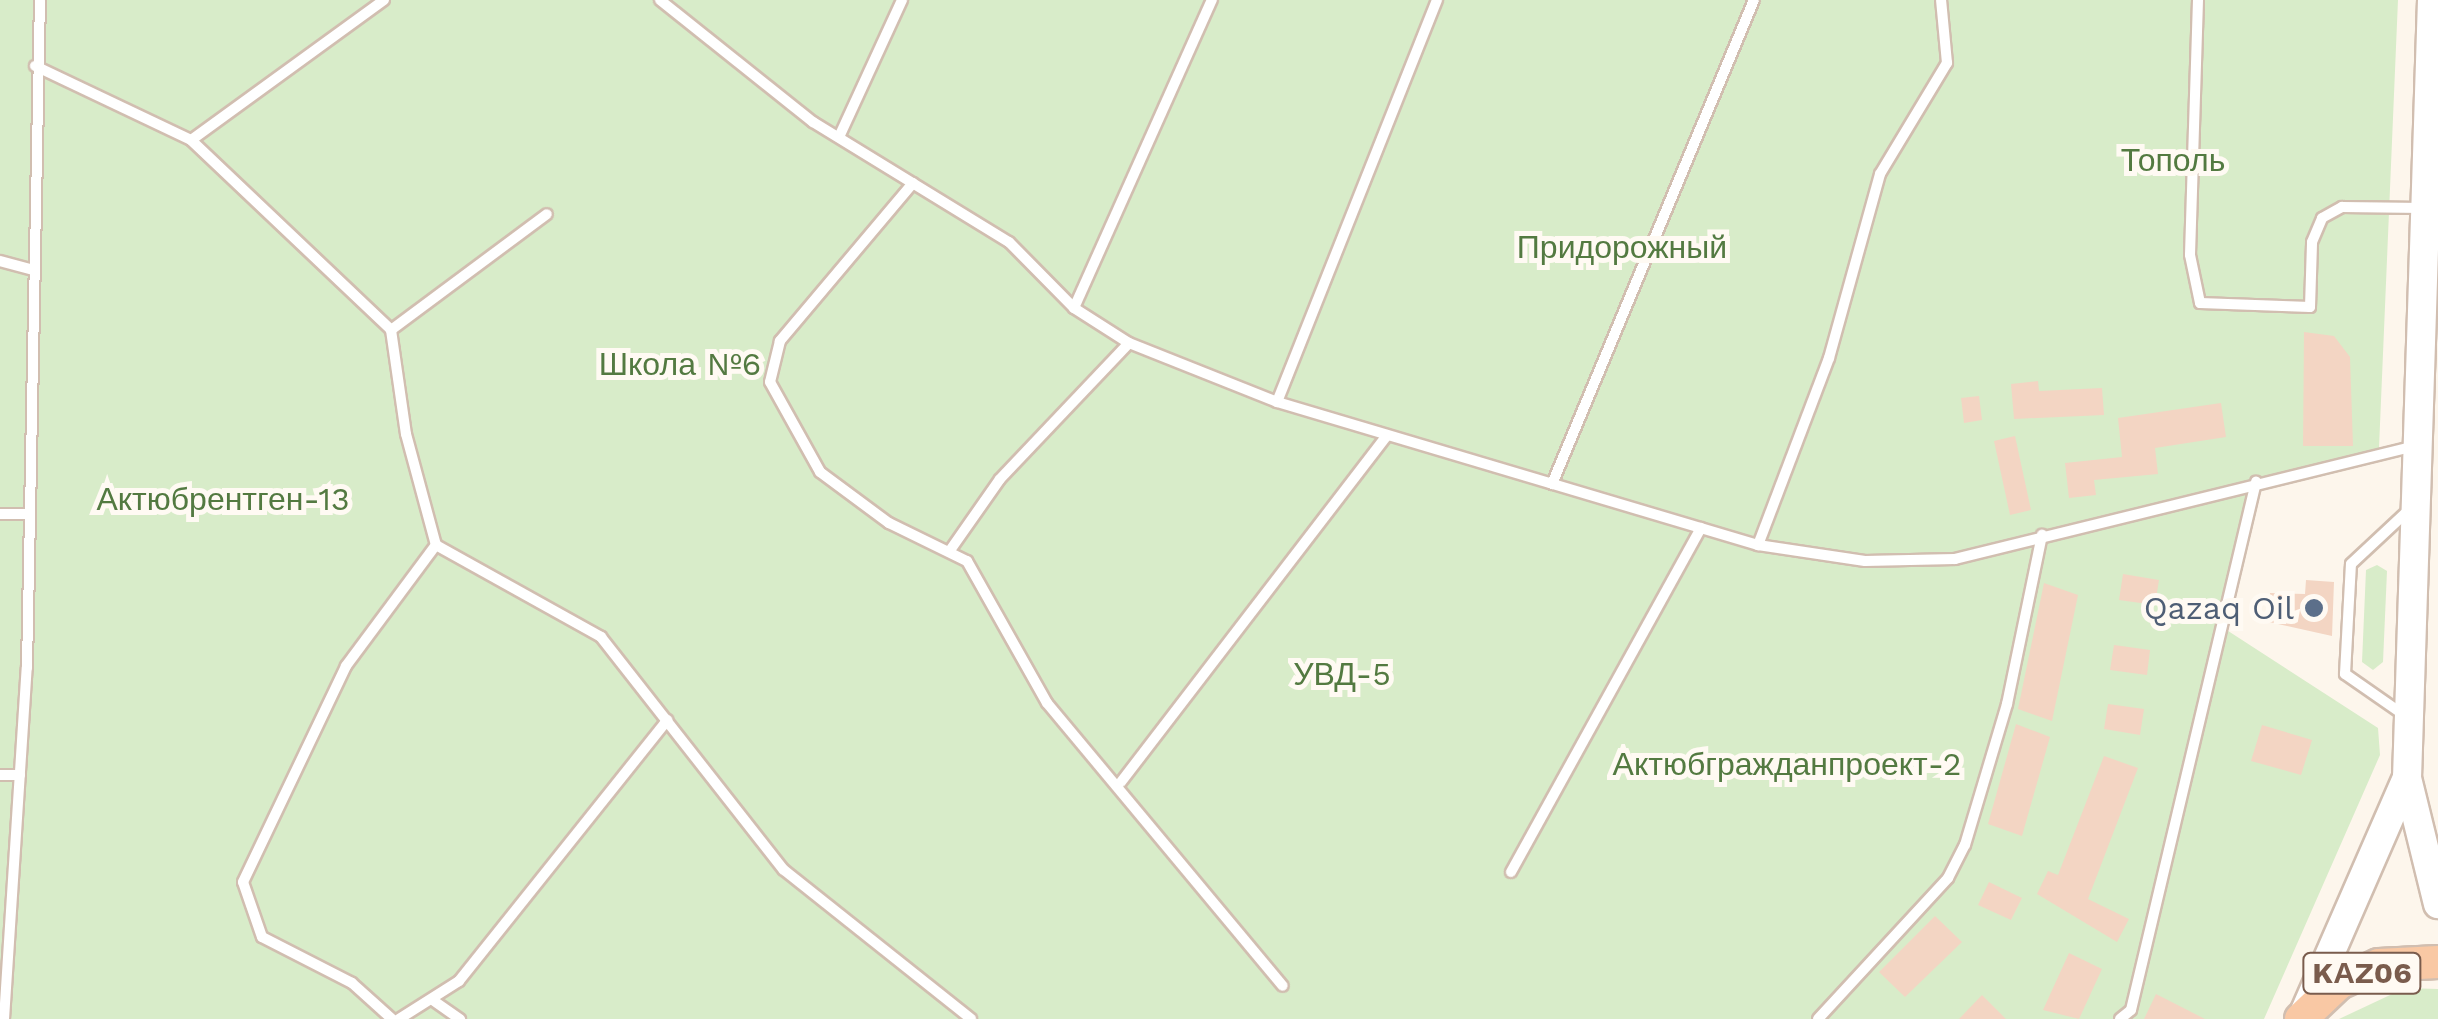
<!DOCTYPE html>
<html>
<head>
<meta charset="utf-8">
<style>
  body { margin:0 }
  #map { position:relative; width:2438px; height:1019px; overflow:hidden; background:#fdf6ec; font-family:"Work Sans",sans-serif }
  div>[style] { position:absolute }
  .green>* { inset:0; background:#d8ecc9 }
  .building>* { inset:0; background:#f3d5c3 }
  .roads { filter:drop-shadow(2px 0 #d1beb0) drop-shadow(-2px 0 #d1beb0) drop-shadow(0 2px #d1beb0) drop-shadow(0 -2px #d1beb0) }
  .service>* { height:10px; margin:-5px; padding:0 5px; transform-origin:5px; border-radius:5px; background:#fff }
  .secondary>* { height:28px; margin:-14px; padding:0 14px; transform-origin:14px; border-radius:14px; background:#fff }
  .trunk>* { height:32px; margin:-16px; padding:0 16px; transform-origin:16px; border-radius:16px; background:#f9c8a4 }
  .dots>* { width:28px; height:28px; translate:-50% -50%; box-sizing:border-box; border:5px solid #fffaf3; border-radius:50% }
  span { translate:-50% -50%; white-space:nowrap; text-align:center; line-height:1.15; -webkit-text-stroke:10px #fffaf3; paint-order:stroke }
  .shield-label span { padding:2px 8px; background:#fffaf3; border:2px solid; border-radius:8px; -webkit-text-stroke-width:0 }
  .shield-label { font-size:30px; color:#7a5c4d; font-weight:700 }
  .park-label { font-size:32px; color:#537a41 }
  .service-label { font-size:32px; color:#4e5e75 }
  .right { translate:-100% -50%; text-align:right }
</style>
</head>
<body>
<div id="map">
  <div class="green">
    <i style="clip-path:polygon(0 0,2398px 0,2379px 448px,2259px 482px,2222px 627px,2378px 728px,2380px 755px,2264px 1019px,0 1019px)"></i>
    <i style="clip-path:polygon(2377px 565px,2387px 571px,2383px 662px,2373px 670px,2362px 662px,2366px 570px)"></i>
    <i style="clip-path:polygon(2405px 988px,2438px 989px,2438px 1019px,2339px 1019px)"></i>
  </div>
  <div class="building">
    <i style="clip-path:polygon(2304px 332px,2334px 336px,2350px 357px,2353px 446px,2303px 446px)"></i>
    <i style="clip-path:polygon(2038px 381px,2039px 391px,2102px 388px,2104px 415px,2014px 419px,2011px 384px)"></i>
    <i style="clip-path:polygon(1979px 396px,1982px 420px,1964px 423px,1961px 398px)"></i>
    <i style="clip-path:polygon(2221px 403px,2226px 437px,2155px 448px,2158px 474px,2094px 480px,2096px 495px,2069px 498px,2065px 463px,2122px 457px,2118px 418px)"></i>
    <i style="clip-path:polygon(2015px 436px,2031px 510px,2010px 515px,1994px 441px)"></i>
    <i style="clip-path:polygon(2123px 574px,2159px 580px,2155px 605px,2119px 600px)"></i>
    <i style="clip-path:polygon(2306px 580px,2334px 582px,2332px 636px,2269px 622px,2270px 593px,2305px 594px)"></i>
    <i style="clip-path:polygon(2044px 583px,2078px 595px,2052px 721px,2018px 709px)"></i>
    <i style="clip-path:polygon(2114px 645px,2150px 650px,2147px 675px,2110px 670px)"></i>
    <i style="clip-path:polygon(2108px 704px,2144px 709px,2140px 735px,2104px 729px)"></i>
    <i style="clip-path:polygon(2016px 724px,2050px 737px,2022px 836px,1988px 824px)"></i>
    <i style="clip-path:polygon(2262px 725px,2312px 740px,2301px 775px,2251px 761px)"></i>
    <i style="clip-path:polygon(2104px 756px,2138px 768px,2088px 899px,2129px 919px,2117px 942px,2037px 894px,2048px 871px,2058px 875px)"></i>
    <i style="clip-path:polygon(1989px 882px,2022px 898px,2011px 920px,1978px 905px)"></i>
    <i style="clip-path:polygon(1935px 916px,1962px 942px,1905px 997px,1879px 972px)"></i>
    <i style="clip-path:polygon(2069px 953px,2102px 969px,2079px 1019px,2043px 1010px)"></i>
    <i style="clip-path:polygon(2156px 994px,2205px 1019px,2144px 1019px)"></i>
    <i style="clip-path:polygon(1982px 995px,2006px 1019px,1959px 1019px)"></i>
  </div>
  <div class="roads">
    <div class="service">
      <i style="left:384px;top:0;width:238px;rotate:144deg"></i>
      <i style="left:191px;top:140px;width:276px;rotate:43.5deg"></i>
      <i style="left:391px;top:330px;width:105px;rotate:81.8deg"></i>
      <i style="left:406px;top:434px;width:115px;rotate:74.9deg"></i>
      <i style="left:436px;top:545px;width:189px;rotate:29.1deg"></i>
      <i style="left:601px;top:637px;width:296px;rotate:51.9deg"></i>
      <i style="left:784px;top:870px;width:239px;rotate:38.5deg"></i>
      <i style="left:660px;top:0;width:196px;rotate:38.6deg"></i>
      <i style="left:813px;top:122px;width:230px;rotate:31.5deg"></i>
      <i style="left:1009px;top:242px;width:93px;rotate:45.4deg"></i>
      <i style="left:1074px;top:308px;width:65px;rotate:32.5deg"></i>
      <i style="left:1129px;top:343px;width:159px;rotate:21.7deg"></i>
      <i style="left:1277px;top:402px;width:502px;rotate:16.56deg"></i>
      <i style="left:1758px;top:545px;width:108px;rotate:8.5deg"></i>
      <i style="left:1865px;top:561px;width:90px;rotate:-1.3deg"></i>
      <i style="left:1955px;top:559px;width:473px;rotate:-13.8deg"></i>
      <i style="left:2198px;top:0;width:255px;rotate:91.8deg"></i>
      <i style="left:2190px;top:255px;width:49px;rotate:78.2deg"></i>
      <i style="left:2200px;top:303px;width:110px;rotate:2.1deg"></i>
      <i style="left:2310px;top:307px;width:65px;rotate:-88.2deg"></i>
      <i style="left:2312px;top:242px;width:26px;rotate:-67deg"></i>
      <i style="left:2322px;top:218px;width:23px;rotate:-29deg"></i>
      <i style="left:2342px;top:207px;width:81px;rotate:0.7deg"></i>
      <i style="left:35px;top:66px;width:173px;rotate:25.4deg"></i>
      <i style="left:839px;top:137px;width:151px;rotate:-65.3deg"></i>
      <i style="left:913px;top:183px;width:207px;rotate:130.1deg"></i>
      <i style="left:780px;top:341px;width:42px;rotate:103.7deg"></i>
      <i style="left:770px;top:382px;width:103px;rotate:60.9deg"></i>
      <i style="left:820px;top:472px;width:86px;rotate:36.5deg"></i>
      <i style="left:889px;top:523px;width:87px;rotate:26deg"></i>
      <i style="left:967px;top:561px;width:163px;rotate:60.6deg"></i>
      <i style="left:1047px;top:703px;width:368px;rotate:50.2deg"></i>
      <i style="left:0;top:261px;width:34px;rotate:15deg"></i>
      <i style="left:1074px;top:308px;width:338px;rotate:-65.9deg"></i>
      <i style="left:391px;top:330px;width:194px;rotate:-36.6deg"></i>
      <i style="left:1277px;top:402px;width:433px;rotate:-68.3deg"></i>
      <i style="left:1552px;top:484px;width:524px;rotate:-67.35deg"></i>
      <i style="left:0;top:514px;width:30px"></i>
      <i style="left:1758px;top:545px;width:200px;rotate:-69.2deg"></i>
      <i style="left:1829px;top:358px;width:191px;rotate:-74.5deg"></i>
      <i style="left:1880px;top:174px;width:130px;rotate:-58.9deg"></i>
      <i style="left:1947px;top:63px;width:63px;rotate:-95.4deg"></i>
      <i style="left:951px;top:549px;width:85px;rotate:-55deg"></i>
      <i style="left:1000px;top:479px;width:187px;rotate:-46.5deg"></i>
      <i style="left:2404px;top:715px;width:72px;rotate:-145.2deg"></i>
      <i style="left:2345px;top:674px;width:110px;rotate:-86.9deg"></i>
      <i style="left:2351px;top:564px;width:81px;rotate:-43deg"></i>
      <i style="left:0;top:775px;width:20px"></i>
      <i style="left:1121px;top:782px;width:437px;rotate:-52.5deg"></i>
      <i style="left:1511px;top:872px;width:393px;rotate:-61.1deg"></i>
      <i style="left:434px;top:1001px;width:32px;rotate:35deg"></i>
      <i style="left:4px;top:1019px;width:352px;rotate:-86.3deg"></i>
      <i style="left:27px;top:668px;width:668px;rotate:-88.89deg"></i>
      <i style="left:392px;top:1019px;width:54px;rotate:-138deg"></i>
      <i style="left:352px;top:983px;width:101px;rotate:-152.9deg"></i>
      <i style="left:262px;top:937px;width:58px;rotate:-109.1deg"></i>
      <i style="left:243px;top:882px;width:239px;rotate:-64.5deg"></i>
      <i style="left:346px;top:666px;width:151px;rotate:-53.4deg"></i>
      <i style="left:399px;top:1019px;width:71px;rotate:-32.3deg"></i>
      <i style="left:459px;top:981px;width:334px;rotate:-51.4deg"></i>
      <i style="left:1818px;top:1019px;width:192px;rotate:-47.3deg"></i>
      <i style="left:1948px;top:878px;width:37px;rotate:-63deg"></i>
      <i style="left:1965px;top:845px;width:147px;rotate:-73.4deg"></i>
      <i style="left:2007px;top:704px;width:173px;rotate:-78.3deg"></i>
      <i style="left:2120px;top:1019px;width:14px;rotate:-39deg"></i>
      <i style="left:2131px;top:1010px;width:543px;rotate:-76.68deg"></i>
    </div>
    <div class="secondary">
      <i style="left:2432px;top:0;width:778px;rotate:91.84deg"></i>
      <i style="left:2407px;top:778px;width:130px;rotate:76.2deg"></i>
      <i style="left:2305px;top:1011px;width:254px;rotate:-66.4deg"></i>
    </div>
    <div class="trunk">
      <i style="left:2301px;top:1019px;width:52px;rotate:-43.5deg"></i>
      <i style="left:2339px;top:983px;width:44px;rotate:-24.2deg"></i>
      <i style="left:2379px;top:965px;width:59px;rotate:-2.9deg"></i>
    </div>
  </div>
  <div class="dots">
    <i style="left:2314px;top:608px;background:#5c6f8a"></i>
  </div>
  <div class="shield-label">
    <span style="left:2362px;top:973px">KАZ06</span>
  </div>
  <div class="park-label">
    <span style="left:2173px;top:160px">Тополь</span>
    <span style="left:1622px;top:247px">Придорожный</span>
    <span style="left:680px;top:364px">Школа №6</span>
    <span style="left:223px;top:499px">Актюбрентген-13</span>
    <span style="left:1342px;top:674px">УВД-5</span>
    <span style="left:1787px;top:764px">Актюбгражданпроект-2</span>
  </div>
  <div class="service-label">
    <span class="right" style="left:2294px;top:608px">Qazaq Oil</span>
  </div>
</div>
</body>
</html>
